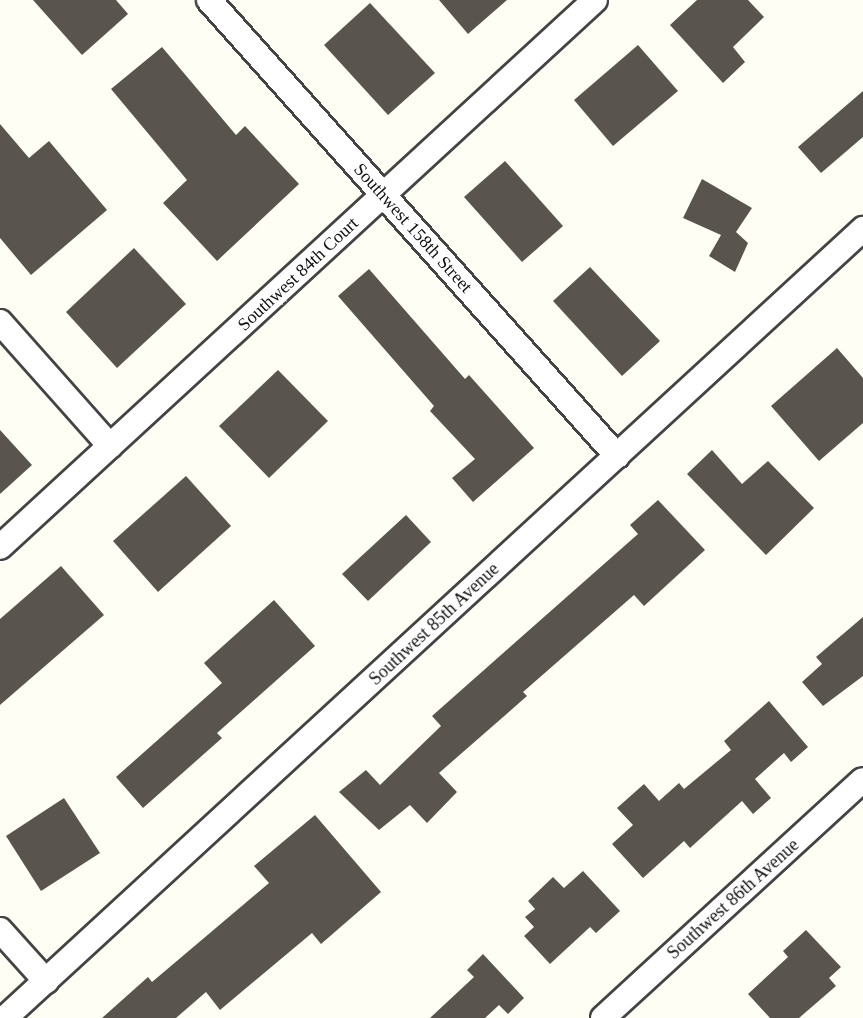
<!DOCTYPE html>
<html>
<head>
<meta charset="utf-8">
<style>
  body { margin:0 }
  #map { position:relative; width:863px; height:1018px; overflow:hidden; background:#fefef5; font-family:"Times New Roman",serif }
  div>[style] { position:absolute }
  .building>* { inset:0; background:#59554e }
  .roads { filter:drop-shadow(2px 0 #444) drop-shadow(-2px 0 #444) drop-shadow(0 2px #444) drop-shadow(0 -2px #444) }
  .minor>* { height:24px; margin:-12px; padding:0 12px; transform-origin:12px; border-radius:12px; background:#fff }
  span { translate:-50% -50%; white-space:nowrap; text-align:center; line-height:1.15; -webkit-text-stroke:6px #fff; paint-order:stroke }
  .street-label { font-size:18px; color:#111 }
</style>
</head>
<body>
<div id="map">
  <div class="building">
    <i style="clip-path:polygon(33px 0,116px 0,128px 14px,82px 55px)"></i>
    <i style="clip-path:polygon(439px 0,507px 0,468px 34px)"></i>
    <i style="clip-path:polygon(697px 0,748px 0,764px 17px,733px 47px,745px 62px,723px 83px,670px 25px)"></i>
    <i style="clip-path:polygon(370px 3px,435px 73px,388px 115px,324px 45px)"></i>
    <i style="clip-path:polygon(638px 45px,678px 91px,613px 146px,574px 100px)"></i>
    <i style="clip-path:polygon(162px 47px,236px 135px,245px 126px,299px 184px,217px 261px,163px 203px,187px 180px,111px 89px)"></i>
    <i style="clip-path:polygon(863px 91px,863px 137px,821px 173px,798px 147px)"></i>
    <i style="clip-path:polygon(0 124px,29px 158px,49px 141px,107px 210px,31px 275px,0 238px)"></i>
    <i style="clip-path:polygon(505px 161px,563px 226px,522px 262px,464px 197px)"></i>
    <i style="clip-path:polygon(702px 179px,752px 208px,736px 232px,748px 243px,735px 272px,709px 256px,721px 235px,683px 218px)"></i>
    <i style="clip-path:polygon(134px 248px,186px 304px,117px 368px,66px 312px)"></i>
    <i style="clip-path:polygon(590px 267px,660px 341px,622px 376px,553px 301px)"></i>
    <i style="clip-path:polygon(369px 269px,465px 379px,469px 375px,534px 448px,473px 502px,452px 478px,475px 459px,430px 411px,434px 406px,338px 296px)"></i>
    <i style="clip-path:polygon(837px 348px,863px 378px,863px 423px,819px 461px,771px 406px)"></i>
    <i style="clip-path:polygon(278px 370px,328px 421px,269px 478px,219px 426px)"></i>
    <i style="clip-path:polygon(0 430px,32px 465px,0 494px)"></i>
    <i style="clip-path:polygon(712px 450px,742px 484px,768px 461px,814px 508px,766px 555px,687px 474px)"></i>
    <i style="clip-path:polygon(186px 476px,231px 526px,158px 592px,113px 541px)"></i>
    <i style="clip-path:polygon(658px 500px,705px 550px,644px 606px,634px 595px,523px 692px,527px 696px,439px 773px,457px 792px,427px 823px,410px 805px,379px 830px,339px 792px,366px 770px,380px 785px,441px 726px,432px 716px,638px 534px,630px 525px)"></i>
    <i style="clip-path:polygon(406px 515px,431px 542px,368px 601px,342px 574px)"></i>
    <i style="clip-path:polygon(61px 566px,104px 615px,0 705px,0 619px)"></i>
    <i style="clip-path:polygon(274px 600px,315px 646px,217px 733px,222px 738px,143px 808px,116px 777px,222px 683px,204px 663px)"></i>
    <i style="clip-path:polygon(863px 617px,863px 676px,823px 706px,802px 682px,822px 664px,816px 657px)"></i>
    <i style="clip-path:polygon(769px 701px,808px 747px,791px 762px,784px 753px,755px 779px,771px 798px,753px 814px,742px 801px,690px 848px,684px 841px,643px 878px,612px 844px,633px 825px,617px 808px,644px 784px,659px 801px,679px 783px,684px 789px,731px 750px,724px 741px)"></i>
    <i style="clip-path:polygon(64px 798px,100px 853px,41px 891px,6px 836px)"></i>
    <i style="clip-path:polygon(315px 815px,381px 892px,321px 944px,312px 933px,220px 1010px,206px 992px,176px 1018px,102px 1018px,148px 977px,152px 982px,269px 883px,254px 866px)"></i>
    <i style="clip-path:polygon(583px 871px,620px 911px,596px 933px,590px 927px,550px 964px,524px 936px,534px 927px,525px 917px,535px 909px,528px 901px,553px 877px,564px 888px)"></i>
    <i style="clip-path:polygon(806px 930px,841px 967px,829px 978px,836px 986px,799px 1018px,770px 1018px,748px 994px,788px 957px,783px 951px)"></i>
    <i style="clip-path:polygon(483px 954px,524px 998px,508px 1014px,499px 1005px,485px 1018px,430px 1018px,474px 977px,467px 970px)"></i>
  </div>
  <div class="roads">
    <div class="minor">
      <i style="left:209px;top:0;width:612px;rotate:48.18deg"></i>
      <i style="left:0;top:322px;width:166px;rotate:48.4deg"></i>
      <i style="left:0;top:547px;width:808px;rotate:-42.59deg"></i>
      <i style="left:0;top:930px;width:69px;rotate:48deg"></i>
      <i style="left:5px;top:1018px;width:1166px;rotate:-42.6deg"></i>
      <i style="left:603px;top:1018px;width:352px;rotate:-42.5deg"></i>
    </div>
  </div>
  <div class="street-label">
    <span style="left:413px;top:228px;rotate:48deg">Southwest 158th Street</span>
    <span style="left:298px;top:274px;rotate:-43deg">Southwest 84th Court</span>
    <span style="left:434px;top:624px;rotate:-43deg">Southwest 85th Avenue</span>
    <span style="left:733px;top:899px;rotate:-42deg">Southwest 86th Avenue</span>
  </div>
</div>
</body>
</html>
